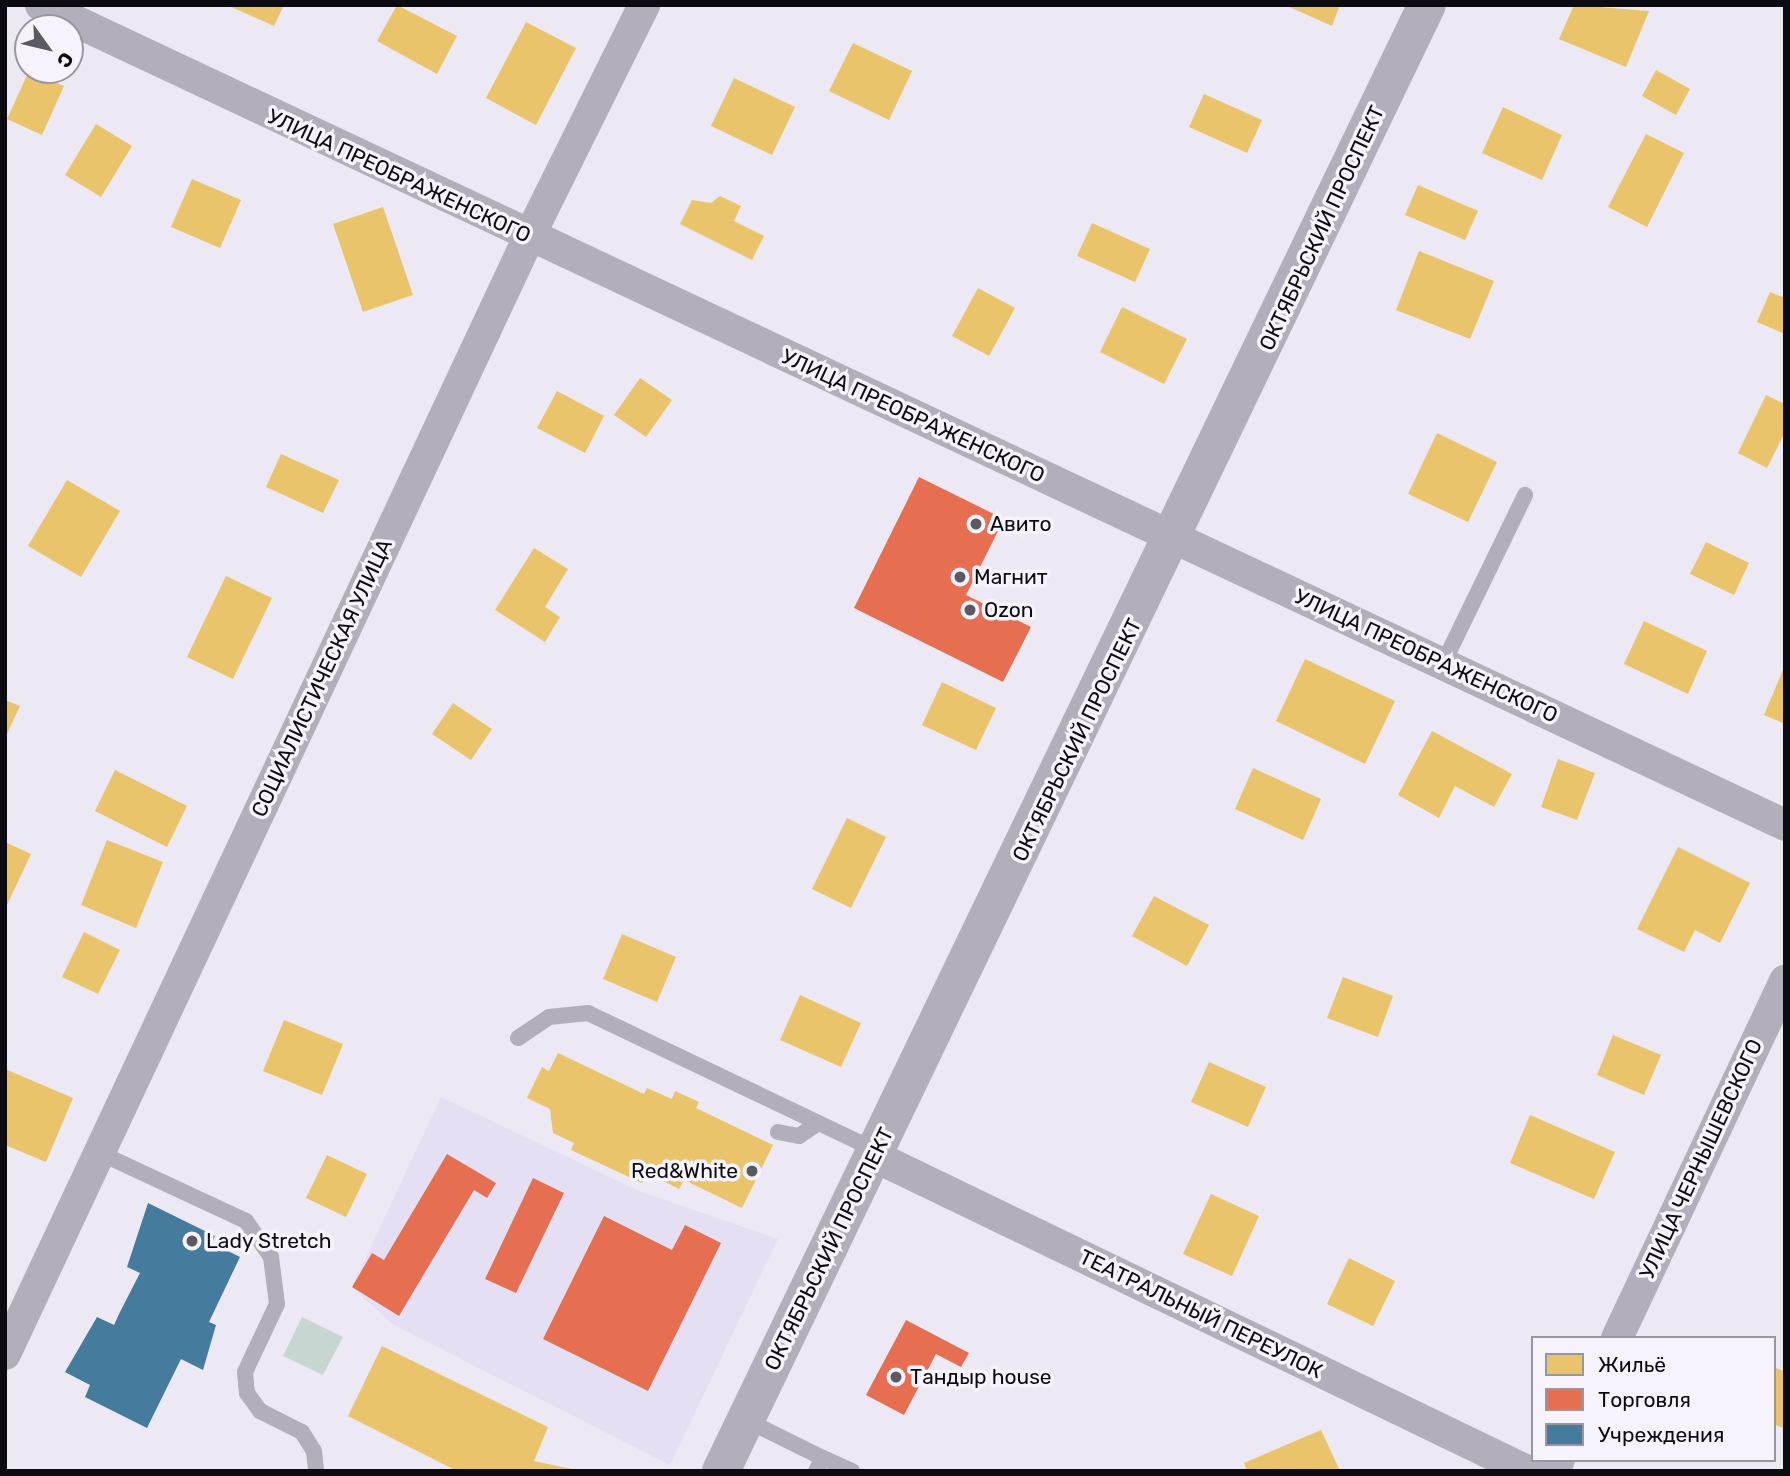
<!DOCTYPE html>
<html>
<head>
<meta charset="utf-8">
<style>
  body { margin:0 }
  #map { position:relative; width:1790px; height:1476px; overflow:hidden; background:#ece9f5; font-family:Rubik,sans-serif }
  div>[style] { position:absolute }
  .built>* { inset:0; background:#e5dff4 }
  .green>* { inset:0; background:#c8d6d1 }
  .homes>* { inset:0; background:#e9c46a }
  .shops>* { inset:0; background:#e76f51 }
  .public>* { inset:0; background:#457b9d }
  .service>* { height:16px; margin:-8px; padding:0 8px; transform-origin:8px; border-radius:8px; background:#b2aebb }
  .minor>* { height:32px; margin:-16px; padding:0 16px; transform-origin:16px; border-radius:16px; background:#b2aebb }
  .tertiary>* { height:38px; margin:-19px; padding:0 19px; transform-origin:19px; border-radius:19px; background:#b2aebb }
  .dots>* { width:19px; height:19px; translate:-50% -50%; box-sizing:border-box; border:4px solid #f6f3fc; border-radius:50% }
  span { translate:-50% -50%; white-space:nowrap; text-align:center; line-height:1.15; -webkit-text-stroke:7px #f6f3fc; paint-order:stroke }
  .street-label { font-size:21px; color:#0d0b12 }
  .poi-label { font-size:21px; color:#0d0b12 }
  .left { translate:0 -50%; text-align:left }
  .right { translate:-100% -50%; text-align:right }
  .frame { position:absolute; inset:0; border:7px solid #0d0b12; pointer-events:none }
  .legend { position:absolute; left:1531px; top:1336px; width:245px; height:126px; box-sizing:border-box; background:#f6f3fc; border:2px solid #99969e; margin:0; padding:9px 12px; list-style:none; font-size:21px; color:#0d0b12 }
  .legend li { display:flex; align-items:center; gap:14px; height:35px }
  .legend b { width:35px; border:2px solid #99969e }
  .north { position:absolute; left:14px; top:14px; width:70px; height:70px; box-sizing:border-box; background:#f6f3fc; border:2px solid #99969e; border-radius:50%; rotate:124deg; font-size:19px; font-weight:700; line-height:28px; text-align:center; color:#0d0b12 }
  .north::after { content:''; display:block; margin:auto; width:24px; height:32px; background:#5b5961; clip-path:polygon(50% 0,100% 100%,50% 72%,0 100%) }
</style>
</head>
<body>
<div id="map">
  <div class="built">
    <i style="clip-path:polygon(441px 1097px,639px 1191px,778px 1239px,670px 1465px,392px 1324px,352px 1287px)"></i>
  </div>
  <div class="green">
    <i style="clip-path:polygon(302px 1317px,343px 1337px,323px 1375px,283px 1356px)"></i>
  </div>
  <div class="homes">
    <i style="clip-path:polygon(227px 5px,284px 5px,274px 26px)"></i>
    <i style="clip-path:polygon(397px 5px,457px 36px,437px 74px,377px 41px)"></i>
    <i style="clip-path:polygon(1285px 5px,1340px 5px,1332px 26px)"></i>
    <i style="clip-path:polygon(1574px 5px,1649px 11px,1626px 67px,1559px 39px)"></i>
    <i style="clip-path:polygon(526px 22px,576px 48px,536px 125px,486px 98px)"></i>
    <i style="clip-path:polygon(853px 43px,912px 71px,889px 120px,829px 91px)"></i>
    <i style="clip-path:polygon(1656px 70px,1690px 89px,1676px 115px,1642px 96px)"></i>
    <i style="clip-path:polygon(29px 71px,64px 86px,42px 135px,7px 119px)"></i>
    <i style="clip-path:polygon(734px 78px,795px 107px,772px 155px,711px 126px)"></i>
    <i style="clip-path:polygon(1204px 94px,1262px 120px,1247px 153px,1189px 127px)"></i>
    <i style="clip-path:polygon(1503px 107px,1562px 135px,1542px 180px,1482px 153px)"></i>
    <i style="clip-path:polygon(96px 124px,132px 146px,101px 197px,65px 175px)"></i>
    <i style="clip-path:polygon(1646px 134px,1684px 153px,1647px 227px,1608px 207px)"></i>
    <i style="clip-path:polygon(192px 179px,241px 200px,220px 248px,171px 227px)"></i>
    <i style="clip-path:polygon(1418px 185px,1478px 211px,1465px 240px,1405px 215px)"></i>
    <i style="clip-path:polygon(720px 196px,741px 206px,734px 221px,764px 236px,752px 260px,680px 224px,692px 200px,711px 203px)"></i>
    <i style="clip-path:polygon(383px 207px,413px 295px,363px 312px,333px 224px)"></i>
    <i style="clip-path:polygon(1092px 223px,1150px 249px,1135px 282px,1077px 256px)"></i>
    <i style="clip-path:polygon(1419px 251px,1494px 281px,1470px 339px,1396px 310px)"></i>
    <i style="clip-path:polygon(978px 288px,1015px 308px,989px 356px,952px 336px)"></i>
    <i style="clip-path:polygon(1770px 292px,1785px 298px,1785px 334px,1757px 322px)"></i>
    <i style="clip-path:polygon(1122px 307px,1187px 339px,1164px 384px,1100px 352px)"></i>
    <i style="clip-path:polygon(640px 378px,672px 400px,646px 437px,614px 415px)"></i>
    <i style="clip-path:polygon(557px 391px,604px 416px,585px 453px,537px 428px)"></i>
    <i style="clip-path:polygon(1766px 395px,1785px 404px,1785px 432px,1767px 468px,1738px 453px)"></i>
    <i style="clip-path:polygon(1437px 433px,1497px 462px,1468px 522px,1408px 494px)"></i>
    <i style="clip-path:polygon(281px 454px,339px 480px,323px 513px,266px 487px)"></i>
    <i style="clip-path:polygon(67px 480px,120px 511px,81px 577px,28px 546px)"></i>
    <i style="clip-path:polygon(1706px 542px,1749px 563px,1734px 595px,1690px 574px)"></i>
    <i style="clip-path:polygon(534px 548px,568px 569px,545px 607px,560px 617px,545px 642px,495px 610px)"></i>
    <i style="clip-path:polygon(226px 576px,272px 598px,233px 679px,187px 657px)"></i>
    <i style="clip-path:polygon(1644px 621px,1707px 651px,1688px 694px,1624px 664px)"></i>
    <i style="clip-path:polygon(1305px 659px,1395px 701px,1365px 764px,1276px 721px)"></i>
    <i style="clip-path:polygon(1785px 665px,1785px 724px,1764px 715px)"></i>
    <i style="clip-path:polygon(942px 682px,996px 708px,976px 750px,922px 725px)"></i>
    <i style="clip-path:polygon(5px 700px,20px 706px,5px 738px)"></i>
    <i style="clip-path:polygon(453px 703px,492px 729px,471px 760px,432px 734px)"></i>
    <i style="clip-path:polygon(1432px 731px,1512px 774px,1494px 807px,1455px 786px,1439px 818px,1398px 795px)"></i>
    <i style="clip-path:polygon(1558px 759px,1595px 773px,1577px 820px,1541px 807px)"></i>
    <i style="clip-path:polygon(1253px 768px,1321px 799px,1303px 840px,1235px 809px)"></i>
    <i style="clip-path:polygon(115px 770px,187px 806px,167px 847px,95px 811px)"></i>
    <i style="clip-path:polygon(847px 818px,886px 837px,851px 908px,812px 889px)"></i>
    <i style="clip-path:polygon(107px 840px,163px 862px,136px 928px,81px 905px)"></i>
    <i style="clip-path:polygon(5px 842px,31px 854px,7px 905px,5px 904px)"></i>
    <i style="clip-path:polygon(1678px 847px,1750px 883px,1720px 943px,1695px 930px,1684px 952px,1637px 929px)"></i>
    <i style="clip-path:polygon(1154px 896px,1209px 925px,1187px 966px,1132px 936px)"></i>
    <i style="clip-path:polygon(84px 932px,120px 950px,98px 994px,62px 977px)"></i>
    <i style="clip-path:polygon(622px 934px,676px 957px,657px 1002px,603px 979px)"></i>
    <i style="clip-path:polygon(1343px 977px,1393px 996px,1378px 1037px,1327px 1018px)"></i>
    <i style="clip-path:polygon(800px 995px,861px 1023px,841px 1067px,780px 1040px)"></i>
    <i style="clip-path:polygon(284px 1020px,343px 1044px,322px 1095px,263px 1071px)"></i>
    <i style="clip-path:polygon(1613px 1035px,1661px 1055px,1644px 1095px,1597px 1075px)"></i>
    <i style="clip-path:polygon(558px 1053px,644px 1094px,647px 1088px,672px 1099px,675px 1091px,699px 1102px,696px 1108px,773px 1145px,742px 1208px,684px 1180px,679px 1189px,647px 1173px,642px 1183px,571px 1150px,574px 1143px,553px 1133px,550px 1109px,527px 1098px,542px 1067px,549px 1071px)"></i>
    <i style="clip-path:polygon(1209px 1062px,1266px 1087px,1248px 1127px,1191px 1102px)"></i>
    <i style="clip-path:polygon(5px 1069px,73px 1098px,46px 1162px,5px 1145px)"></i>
    <i style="clip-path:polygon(1530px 1115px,1615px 1152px,1594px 1199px,1510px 1163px)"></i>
    <i style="clip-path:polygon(327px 1155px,367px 1174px,346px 1217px,306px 1198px)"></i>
    <i style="clip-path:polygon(1211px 1194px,1259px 1216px,1232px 1276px,1183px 1254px)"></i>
    <i style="clip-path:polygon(1349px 1258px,1395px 1281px,1373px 1326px,1327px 1304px)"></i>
    <i style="clip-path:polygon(382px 1346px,548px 1427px,534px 1461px,581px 1471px,457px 1471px,348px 1416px)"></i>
    <i style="clip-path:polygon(1774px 1367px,1785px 1372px,1785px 1429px,1774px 1424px)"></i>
    <i style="clip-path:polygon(1321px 1430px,1340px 1471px,1247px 1471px,1244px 1463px)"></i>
  </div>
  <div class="shops">
    <i style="clip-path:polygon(919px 477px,1004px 519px,966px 595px,1031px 627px,1003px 682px,854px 608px)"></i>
    <i style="clip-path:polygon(447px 1154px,496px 1183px,487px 1198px,474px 1190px,399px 1316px,352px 1287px,372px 1253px,384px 1260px)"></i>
    <i style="clip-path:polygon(533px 1178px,564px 1193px,516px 1293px,485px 1279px)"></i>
    <i style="clip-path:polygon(604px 1216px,672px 1250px,685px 1225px,721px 1243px,648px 1391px,543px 1339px)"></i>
    <i style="clip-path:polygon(906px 1320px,969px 1353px,961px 1367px,936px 1354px,904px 1415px,866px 1395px)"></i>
  </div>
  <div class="public">
    <i style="clip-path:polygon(148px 1203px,215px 1236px,212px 1243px,240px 1257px,209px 1322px,216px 1325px,203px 1370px,181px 1359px,147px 1428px,85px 1397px,90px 1385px,65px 1372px,97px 1317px,114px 1325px,120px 1312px,140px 1273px,127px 1267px)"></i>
  </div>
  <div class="service">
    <i style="left:1443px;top:664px;width:188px;rotate:-64.1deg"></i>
    <i style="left:518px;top:1038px;width:37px;rotate:-34deg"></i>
    <i style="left:549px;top:1017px;width:39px;rotate:-6deg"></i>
    <i style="left:588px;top:1013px;width:300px;rotate:25.5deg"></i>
    <i style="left:859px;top:1142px;width:19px;rotate:43deg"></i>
    <i style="left:778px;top:1132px;width:21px;rotate:11deg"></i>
    <i style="left:799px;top:1136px;width:23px;rotate:-34deg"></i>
    <i style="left:100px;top:1153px;width:161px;rotate:25deg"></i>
    <i style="left:246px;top:1221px;width:44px;rotate:55.2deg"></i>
    <i style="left:271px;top:1257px;width:47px;rotate:82.7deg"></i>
    <i style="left:277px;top:1304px;width:75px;rotate:115.2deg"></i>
    <i style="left:245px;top:1372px;width:21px;rotate:85deg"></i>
    <i style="left:247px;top:1393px;width:22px;rotate:54deg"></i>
    <i style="left:260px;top:1411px;width:47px;rotate:26.6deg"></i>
    <i style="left:302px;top:1432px;width:22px;rotate:58deg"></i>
    <i style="left:314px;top:1451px;width:20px;rotate:84deg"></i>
    <i style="left:746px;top:1420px;width:86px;rotate:26.3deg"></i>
    <i style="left:823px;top:1458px;width:15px;rotate:118deg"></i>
    <i style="left:823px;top:1458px;width:32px;rotate:24deg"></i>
  </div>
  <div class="minor">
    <i style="left:41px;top:5px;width:1927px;rotate:25.18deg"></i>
    <i style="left:874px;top:1156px;width:725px;rotate:25.75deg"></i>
    <i style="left:1617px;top:1338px;width:395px;rotate:-64.8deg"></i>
    <i style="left:5px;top:1354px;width:1234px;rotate:-64.87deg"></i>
    <i style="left:529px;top:237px;width:259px;rotate:-63.6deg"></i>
    <i style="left:1554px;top:1471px;width:12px;rotate:-66deg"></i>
  </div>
  <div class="tertiary">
    <i style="left:721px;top:1471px;width:1627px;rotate:-64.29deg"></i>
  </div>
  <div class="dots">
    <i style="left:976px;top:524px;background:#5b5961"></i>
    <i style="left:960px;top:577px;background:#5b5961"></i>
    <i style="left:970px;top:610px;background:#5b5961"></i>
    <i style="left:752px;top:1171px;background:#5b5961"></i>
    <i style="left:192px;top:1241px;background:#5b5961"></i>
    <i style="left:896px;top:1377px;background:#5b5961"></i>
  </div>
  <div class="street-label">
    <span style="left:399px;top:176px;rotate:25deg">УЛИЦА ПРЕОБРАЖЕНСКОГО</span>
    <span style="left:1322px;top:228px;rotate:-65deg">ОКТЯБРЬСКИЙ ПРОСПЕКТ</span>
    <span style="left:913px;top:416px;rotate:25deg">УЛИЦА ПРЕОБРАЖЕНСКОГО</span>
    <span style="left:1426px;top:656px;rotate:25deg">УЛИЦА ПРЕОБРАЖЕНСКОГО</span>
    <span style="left:322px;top:678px;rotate:-65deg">СОЦИАЛИСТИЧЕСКАЯ УЛИЦА</span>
    <span style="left:1077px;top:740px;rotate:-64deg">ОКТЯБРЬСКИЙ ПРОСПЕКТ</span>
    <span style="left:1701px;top:1159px;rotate:-65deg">УЛИЦА ЧЕРНЫШЕВСКОГО</span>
    <span style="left:829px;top:1249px;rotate:-64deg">ОКТЯБРЬСКИЙ ПРОСПЕКТ</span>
    <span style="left:1201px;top:1314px;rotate:26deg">ТЕАТРАЛЬНЫЙ ПЕРЕУЛОК</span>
  </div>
  <div class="poi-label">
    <span class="left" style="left:990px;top:524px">Авито</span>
    <span class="left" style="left:974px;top:577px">Магнит</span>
    <span class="left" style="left:984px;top:610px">Ozon</span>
    <span class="right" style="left:738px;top:1171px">Red&amp;White</span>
    <span class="left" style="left:206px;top:1241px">Lady Stretch</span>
    <span class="left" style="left:910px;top:1377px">Тандыр house</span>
  </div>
  <div class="frame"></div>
  <ul class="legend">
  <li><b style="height:19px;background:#e9c46a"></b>Жильё</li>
  <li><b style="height:19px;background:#e76f51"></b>Торговля</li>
  <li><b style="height:19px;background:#457b9d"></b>Учреждения</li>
  </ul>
  <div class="north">С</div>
</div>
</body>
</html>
